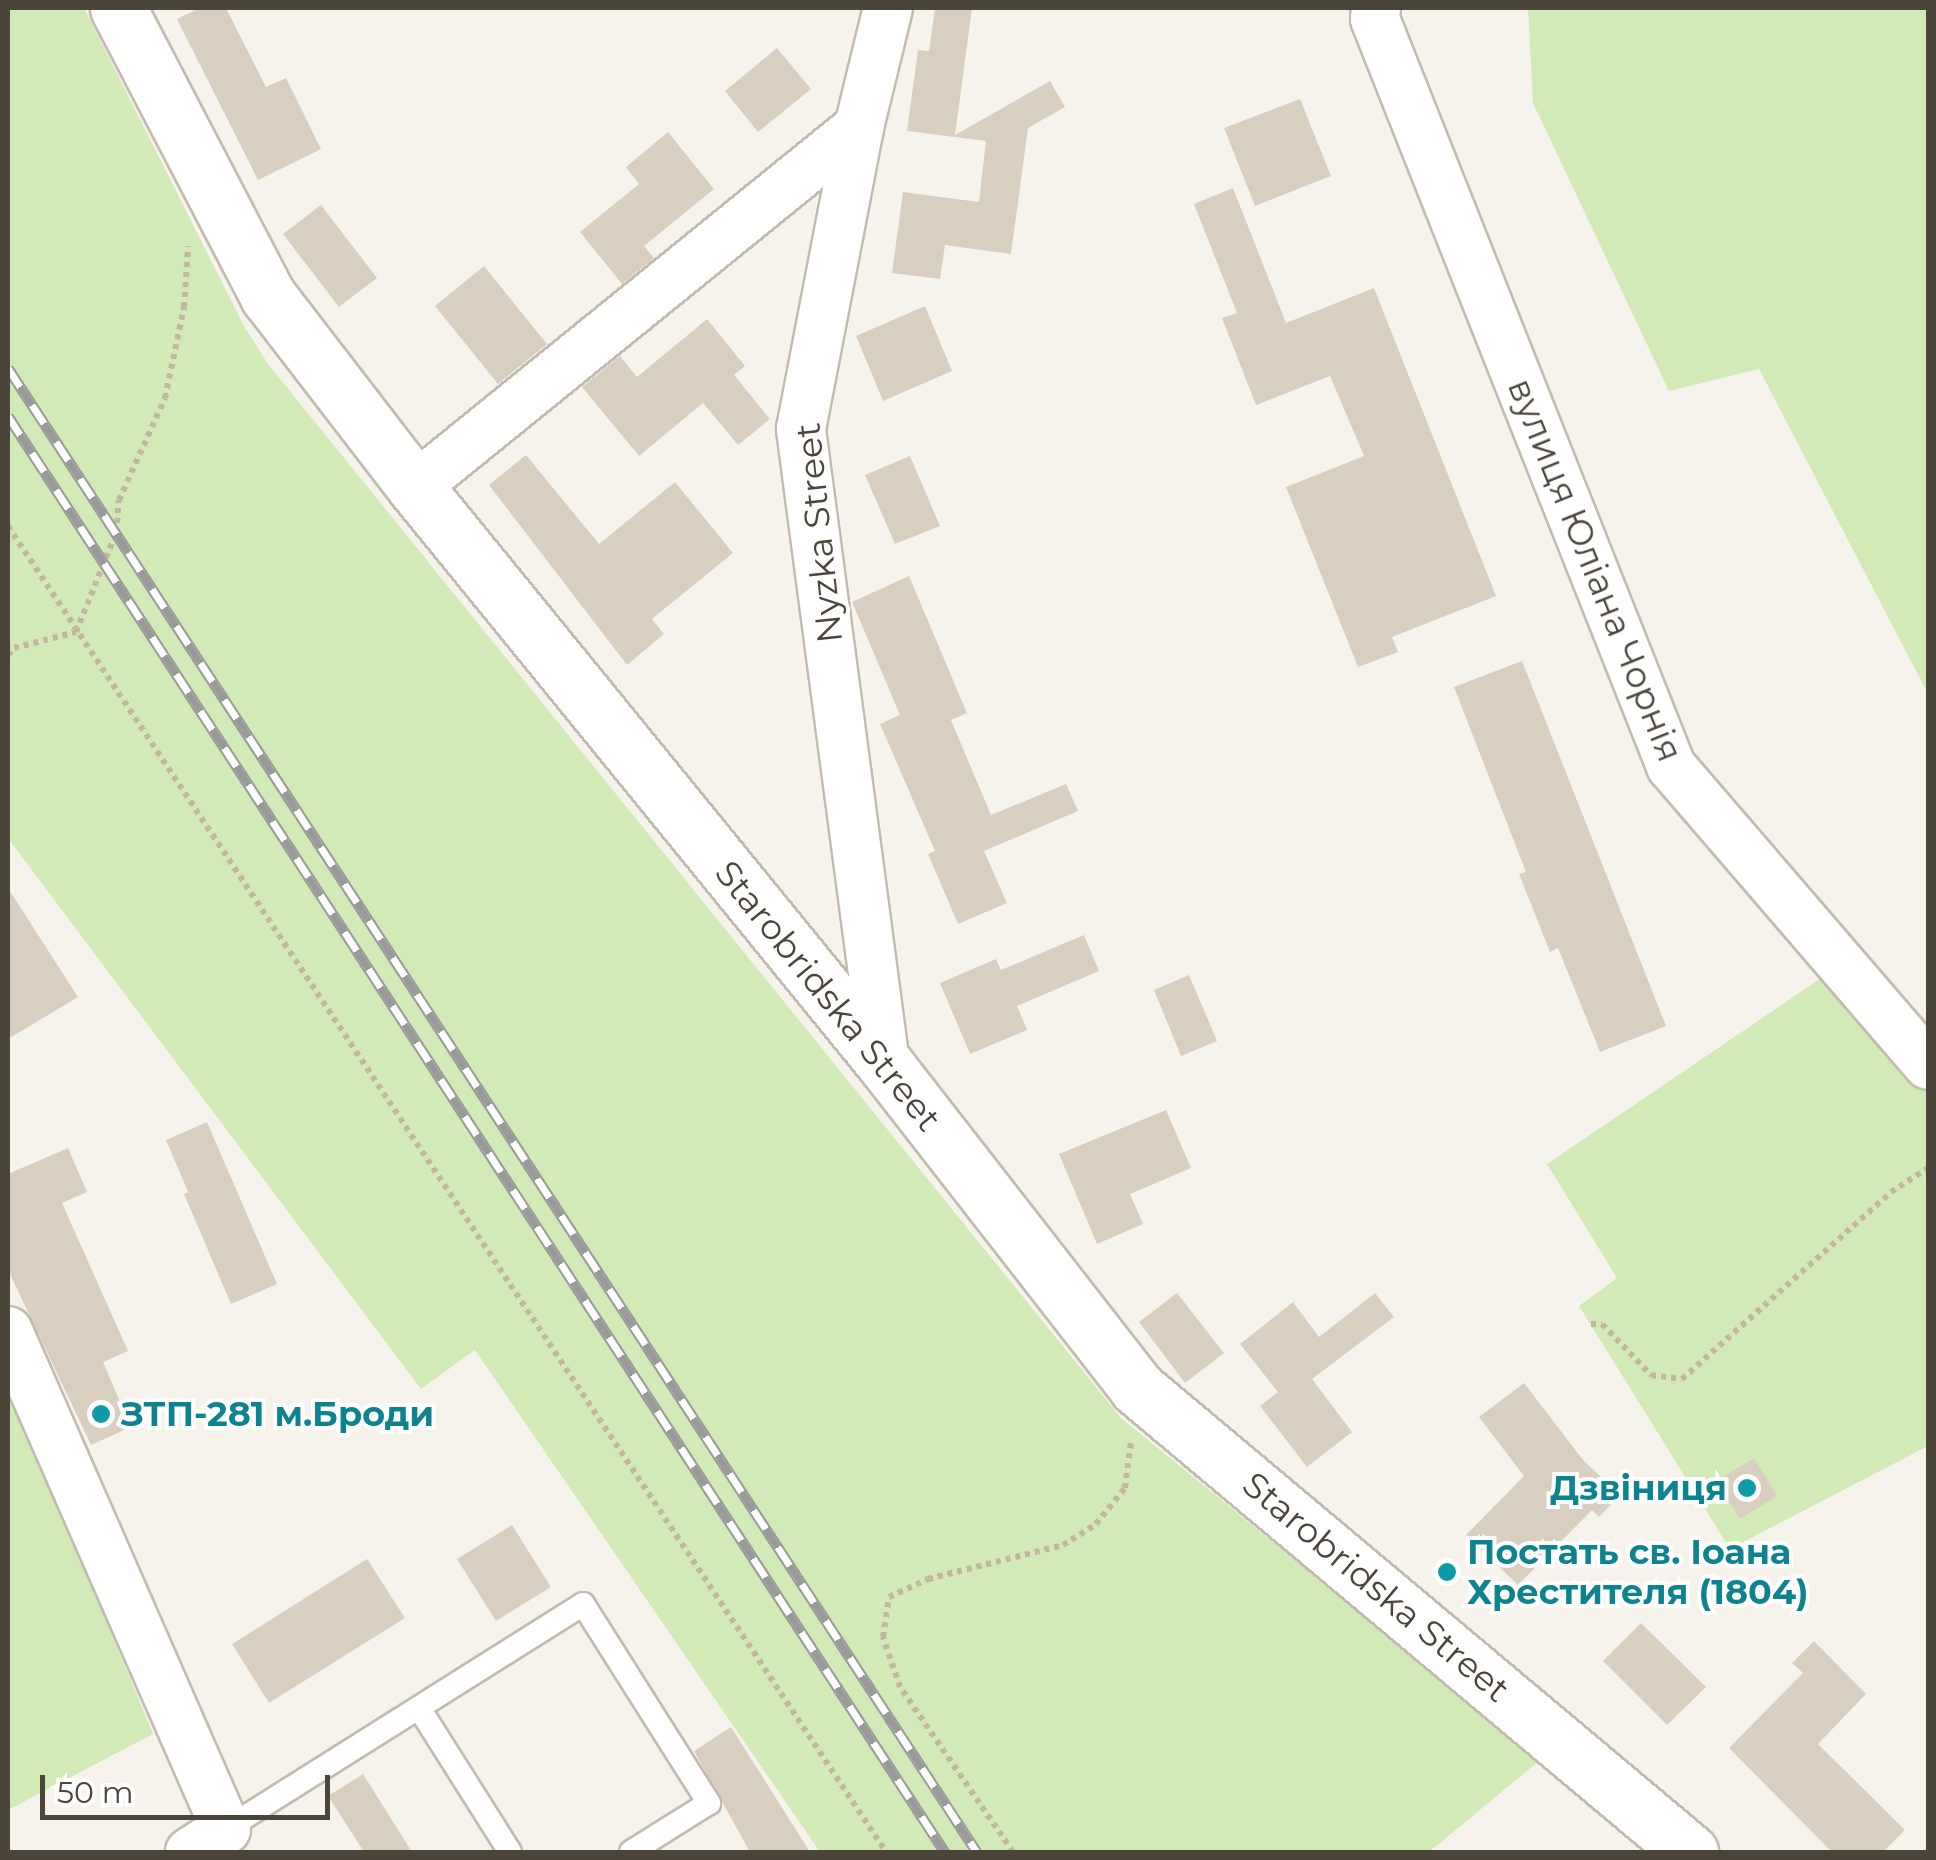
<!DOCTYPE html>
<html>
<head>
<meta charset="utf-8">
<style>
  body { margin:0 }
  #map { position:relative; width:1936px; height:1860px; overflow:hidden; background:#f6f3ec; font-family:Montserrat,sans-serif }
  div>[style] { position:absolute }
  .green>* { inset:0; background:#d2eab5 }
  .building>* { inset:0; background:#d8cfc1 }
  .path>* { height:6px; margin-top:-3px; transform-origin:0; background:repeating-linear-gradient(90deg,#c4b79f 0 5px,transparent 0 10px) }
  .roads { filter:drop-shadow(2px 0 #c2bbae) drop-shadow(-2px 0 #c2bbae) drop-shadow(0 2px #c2bbae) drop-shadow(0 -2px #c2bbae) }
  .service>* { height:22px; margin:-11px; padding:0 11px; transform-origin:11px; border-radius:11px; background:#fff }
  .minor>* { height:48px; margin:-24px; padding:0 24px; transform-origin:24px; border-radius:24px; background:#fff }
  .tertiary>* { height:55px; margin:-27.5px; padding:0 27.5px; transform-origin:27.5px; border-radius:27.5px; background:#fff }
  .rail>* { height:11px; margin-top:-5.5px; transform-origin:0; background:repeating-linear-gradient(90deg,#fff 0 22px,#9a9a9a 0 44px); box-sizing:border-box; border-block:2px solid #9a9a9a }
  .dots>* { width:28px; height:28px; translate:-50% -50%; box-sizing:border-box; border:5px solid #fff; border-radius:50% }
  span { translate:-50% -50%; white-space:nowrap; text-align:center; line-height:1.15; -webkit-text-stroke:8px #fff; paint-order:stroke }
  .street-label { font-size:35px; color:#4b4439 }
  .culture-label { font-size:35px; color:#0d838f; font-weight:700 }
  .left { translate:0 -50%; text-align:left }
  .right { translate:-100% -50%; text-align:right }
  .frame { position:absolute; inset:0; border:10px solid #4b4439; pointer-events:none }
  .scale { position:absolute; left:40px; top:1775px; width:290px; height:45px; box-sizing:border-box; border:5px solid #4b4439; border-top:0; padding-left:12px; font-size:30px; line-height:35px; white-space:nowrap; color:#4b4439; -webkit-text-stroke:8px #fff; paint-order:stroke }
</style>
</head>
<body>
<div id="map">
  <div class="green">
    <i style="clip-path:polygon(8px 8px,84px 8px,244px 326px,268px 364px,1121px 1418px,1540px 1760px,1429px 1852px,820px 1852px,475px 1350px,421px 1389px,8px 838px)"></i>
    <i style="clip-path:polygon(1528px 8px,1928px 8px,1928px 694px,1759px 369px,1669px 391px,1533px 103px)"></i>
    <i style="clip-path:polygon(1839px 966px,1928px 1068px,1928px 1446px,1730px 1549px,1579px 1306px,1617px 1278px,1547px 1164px)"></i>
    <i style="clip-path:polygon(8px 1382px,153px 1734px,8px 1810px)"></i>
  </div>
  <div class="building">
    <i style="clip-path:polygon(200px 8px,226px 8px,266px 87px,286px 78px,321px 149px,258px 180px,177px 19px)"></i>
    <i style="clip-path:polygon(935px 8px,972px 8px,955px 135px,1050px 81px,1065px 107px,1028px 128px,1011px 254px,945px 245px,940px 279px,892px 273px,903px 192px,979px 202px,986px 141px,907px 131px,918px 50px,929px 51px)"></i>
    <i style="clip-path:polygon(777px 48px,811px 89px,758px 132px,725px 91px)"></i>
    <i style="clip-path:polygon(1300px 99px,1331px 176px,1255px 206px,1224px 128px)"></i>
    <i style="clip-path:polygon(668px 132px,714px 189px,644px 246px,654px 258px,622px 284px,580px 232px,639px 184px,626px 167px)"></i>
    <i style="clip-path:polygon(1233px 188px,1286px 323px,1374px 288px,1496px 596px,1392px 637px,1398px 652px,1358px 667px,1286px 487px,1364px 456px,1330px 376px,1256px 405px,1222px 318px,1237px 313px,1194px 204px)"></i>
    <i style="clip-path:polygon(321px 205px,377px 278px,339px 307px,283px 234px)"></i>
    <i style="clip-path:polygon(484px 266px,547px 344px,498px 384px,435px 306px)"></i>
    <i style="clip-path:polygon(925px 306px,952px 371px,883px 401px,856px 336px)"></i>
    <i style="clip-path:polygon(707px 319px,745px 366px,734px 375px,770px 419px,738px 445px,703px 403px,639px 456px,582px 387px,620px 356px,637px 377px)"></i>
    <i style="clip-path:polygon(526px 455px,599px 544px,675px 482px,733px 553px,652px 619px,664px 634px,627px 665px,489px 485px)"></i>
    <i style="clip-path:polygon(910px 456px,940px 526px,895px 544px,865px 475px)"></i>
    <i style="clip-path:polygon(909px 576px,967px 713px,951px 720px,991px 815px,1066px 784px,1078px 811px,984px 851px,1007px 903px,958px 924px,928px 854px,935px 851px,880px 724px,900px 715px,852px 602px)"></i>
    <i style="clip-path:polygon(1522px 661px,1666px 1026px,1600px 1052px,1558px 948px,1550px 952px,1519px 874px,1526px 872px,1454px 687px)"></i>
    <i style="clip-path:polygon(8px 888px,78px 997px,8px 1039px)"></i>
    <i style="clip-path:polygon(1084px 935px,1099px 971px,1017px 1006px,1027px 1030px,970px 1054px,940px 983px,996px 959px,1001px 970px)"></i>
    <i style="clip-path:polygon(1189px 975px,1217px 1041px,1181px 1056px,1154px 990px)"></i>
    <i style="clip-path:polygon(1166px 1110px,1191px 1168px,1130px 1194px,1143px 1224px,1097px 1244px,1059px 1154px)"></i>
    <i style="clip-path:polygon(207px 1122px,277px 1284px,231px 1304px,184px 1194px,188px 1192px,166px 1140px)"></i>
    <i style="clip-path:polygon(68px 1148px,87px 1192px,62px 1203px,128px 1351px,103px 1362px,131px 1427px,91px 1445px,8px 1270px,8px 1174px)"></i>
    <i style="clip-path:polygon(1177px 1293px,1224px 1353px,1185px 1383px,1139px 1322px)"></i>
    <i style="clip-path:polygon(1375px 1293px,1394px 1317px,1312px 1379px,1352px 1432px,1307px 1467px,1260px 1406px,1278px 1392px,1240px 1344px,1293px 1302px,1319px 1337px)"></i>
    <i style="clip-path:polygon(1524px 1383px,1583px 1460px,1620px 1495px,1599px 1517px,1592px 1510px,1518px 1585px,1466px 1535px,1524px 1476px,1479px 1417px)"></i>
    <i style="clip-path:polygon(1754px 1458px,1777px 1496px,1740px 1519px,1716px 1481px)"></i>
    <i style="clip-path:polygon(512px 1525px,551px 1587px,496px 1621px,457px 1559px)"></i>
    <i style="clip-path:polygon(367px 1559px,405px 1618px,269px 1703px,232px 1644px)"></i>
    <i style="clip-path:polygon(1641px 1623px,1706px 1687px,1667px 1725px,1603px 1661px)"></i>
    <i style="clip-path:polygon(1814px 1641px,1866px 1694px,1818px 1744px,1905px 1830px,1883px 1852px,1832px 1852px,1729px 1748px,1803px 1673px,1792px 1663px)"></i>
    <i style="clip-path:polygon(731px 1727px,810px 1852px,750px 1852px,694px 1751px)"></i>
    <i style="clip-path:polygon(363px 1774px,412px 1852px,364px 1852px,328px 1796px)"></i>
  </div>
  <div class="path">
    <i style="left:8px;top:526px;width:1590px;rotate:56.49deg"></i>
    <i style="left:8px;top:655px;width:9px;rotate:-49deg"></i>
    <i style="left:14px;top:648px;width:64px;rotate:-14.5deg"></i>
    <i style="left:76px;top:632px;width:107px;rotate:-68deg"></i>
    <i style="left:116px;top:533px;width:33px;rotate:-85deg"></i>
    <i style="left:119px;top:500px;width:112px;rotate:-65.7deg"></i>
    <i style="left:165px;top:398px;width:93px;rotate:-78.2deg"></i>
    <i style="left:184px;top:307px;width:61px;rotate:-86.2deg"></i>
    <i style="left:1591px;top:1324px;width:11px"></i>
    <i style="left:1602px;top:1324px;width:71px;rotate:46.1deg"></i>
    <i style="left:1651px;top:1375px;width:31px;rotate:7deg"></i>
    <i style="left:1682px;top:1379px;width:280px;rotate:-41.8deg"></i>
    <i style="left:1891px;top:1192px;width:44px;rotate:-33deg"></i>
    <i style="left:1013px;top:1852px;width:200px;rotate:-124.4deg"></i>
    <i style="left:900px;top:1687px;width:53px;rotate:-108.8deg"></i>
    <i style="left:883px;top:1637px;width:40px;rotate:-81.5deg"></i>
    <i style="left:889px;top:1597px;width:43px;rotate:-24.8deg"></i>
    <i style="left:928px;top:1579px;width:139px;rotate:-14.1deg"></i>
    <i style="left:1063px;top:1545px;width:39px;rotate:-32deg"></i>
    <i style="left:1096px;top:1524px;width:46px;rotate:-51.1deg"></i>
    <i style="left:1125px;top:1488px;width:47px;rotate:-82.7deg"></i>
  </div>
  <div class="roads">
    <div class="service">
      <i style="left:419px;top:1708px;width:170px;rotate:57.7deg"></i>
      <i style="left:226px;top:1829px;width:422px;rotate:-32.2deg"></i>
      <i style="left:583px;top:1604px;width:236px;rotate:57.7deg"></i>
      <i style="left:709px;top:1803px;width:92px;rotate:147.9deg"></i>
    </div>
    <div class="minor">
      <i style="left:1376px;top:8px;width:11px;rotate:95deg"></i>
      <i style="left:1375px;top:19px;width:804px;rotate:68.38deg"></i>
      <i style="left:1671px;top:766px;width:394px;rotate:49.3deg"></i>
      <i style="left:415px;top:487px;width:572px;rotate:-39.04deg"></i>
      <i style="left:885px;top:1064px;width:641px;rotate:-97.54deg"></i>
      <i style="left:801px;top:429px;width:308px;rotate:-79.1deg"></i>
      <i style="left:859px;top:127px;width:122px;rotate:-76.3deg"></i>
      <i style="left:8px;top:1331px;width:544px;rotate:66.36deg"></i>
      <i style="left:226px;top:1829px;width:43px;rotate:147.4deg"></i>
    </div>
    <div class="tertiary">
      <i style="left:118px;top:8px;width:325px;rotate:62.5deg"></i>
      <i style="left:268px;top:296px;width:241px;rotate:52.4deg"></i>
      <i style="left:415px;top:487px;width:744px;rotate:50.84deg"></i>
      <i style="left:885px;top:1064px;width:410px;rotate:52.1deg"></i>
      <i style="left:1137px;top:1388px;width:722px;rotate:40deg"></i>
    </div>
  </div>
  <div class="rail">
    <i style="left:8px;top:368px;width:1772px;rotate:56.86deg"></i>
    <i style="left:8px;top:416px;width:1715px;rotate:56.88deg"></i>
  </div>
  <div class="dots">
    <i style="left:101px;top:1414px;background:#0f9aa8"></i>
    <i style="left:1747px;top:1488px;background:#0f9aa8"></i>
    <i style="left:1447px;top:1572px;background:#0f9aa8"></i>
  </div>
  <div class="street-label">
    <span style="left:819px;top:533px;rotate:-96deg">Nyzka Street</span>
    <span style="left:1595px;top:570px;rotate:68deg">вулиця Юліана Чорнія</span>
    <span style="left:828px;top:996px;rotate:51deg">Starobridska Street</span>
    <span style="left:1376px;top:1587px;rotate:40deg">Starobridska Street</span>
  </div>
  <div class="culture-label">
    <span class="left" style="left:121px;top:1414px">ЗТП-281 м.Броди</span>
    <span class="right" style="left:1727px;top:1488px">Дзвіниця</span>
    <span class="left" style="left:1467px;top:1572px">Постать св. Іоана<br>Хрестителя (1804)</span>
  </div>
  <div class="frame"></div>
  <div class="scale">50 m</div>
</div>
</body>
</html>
